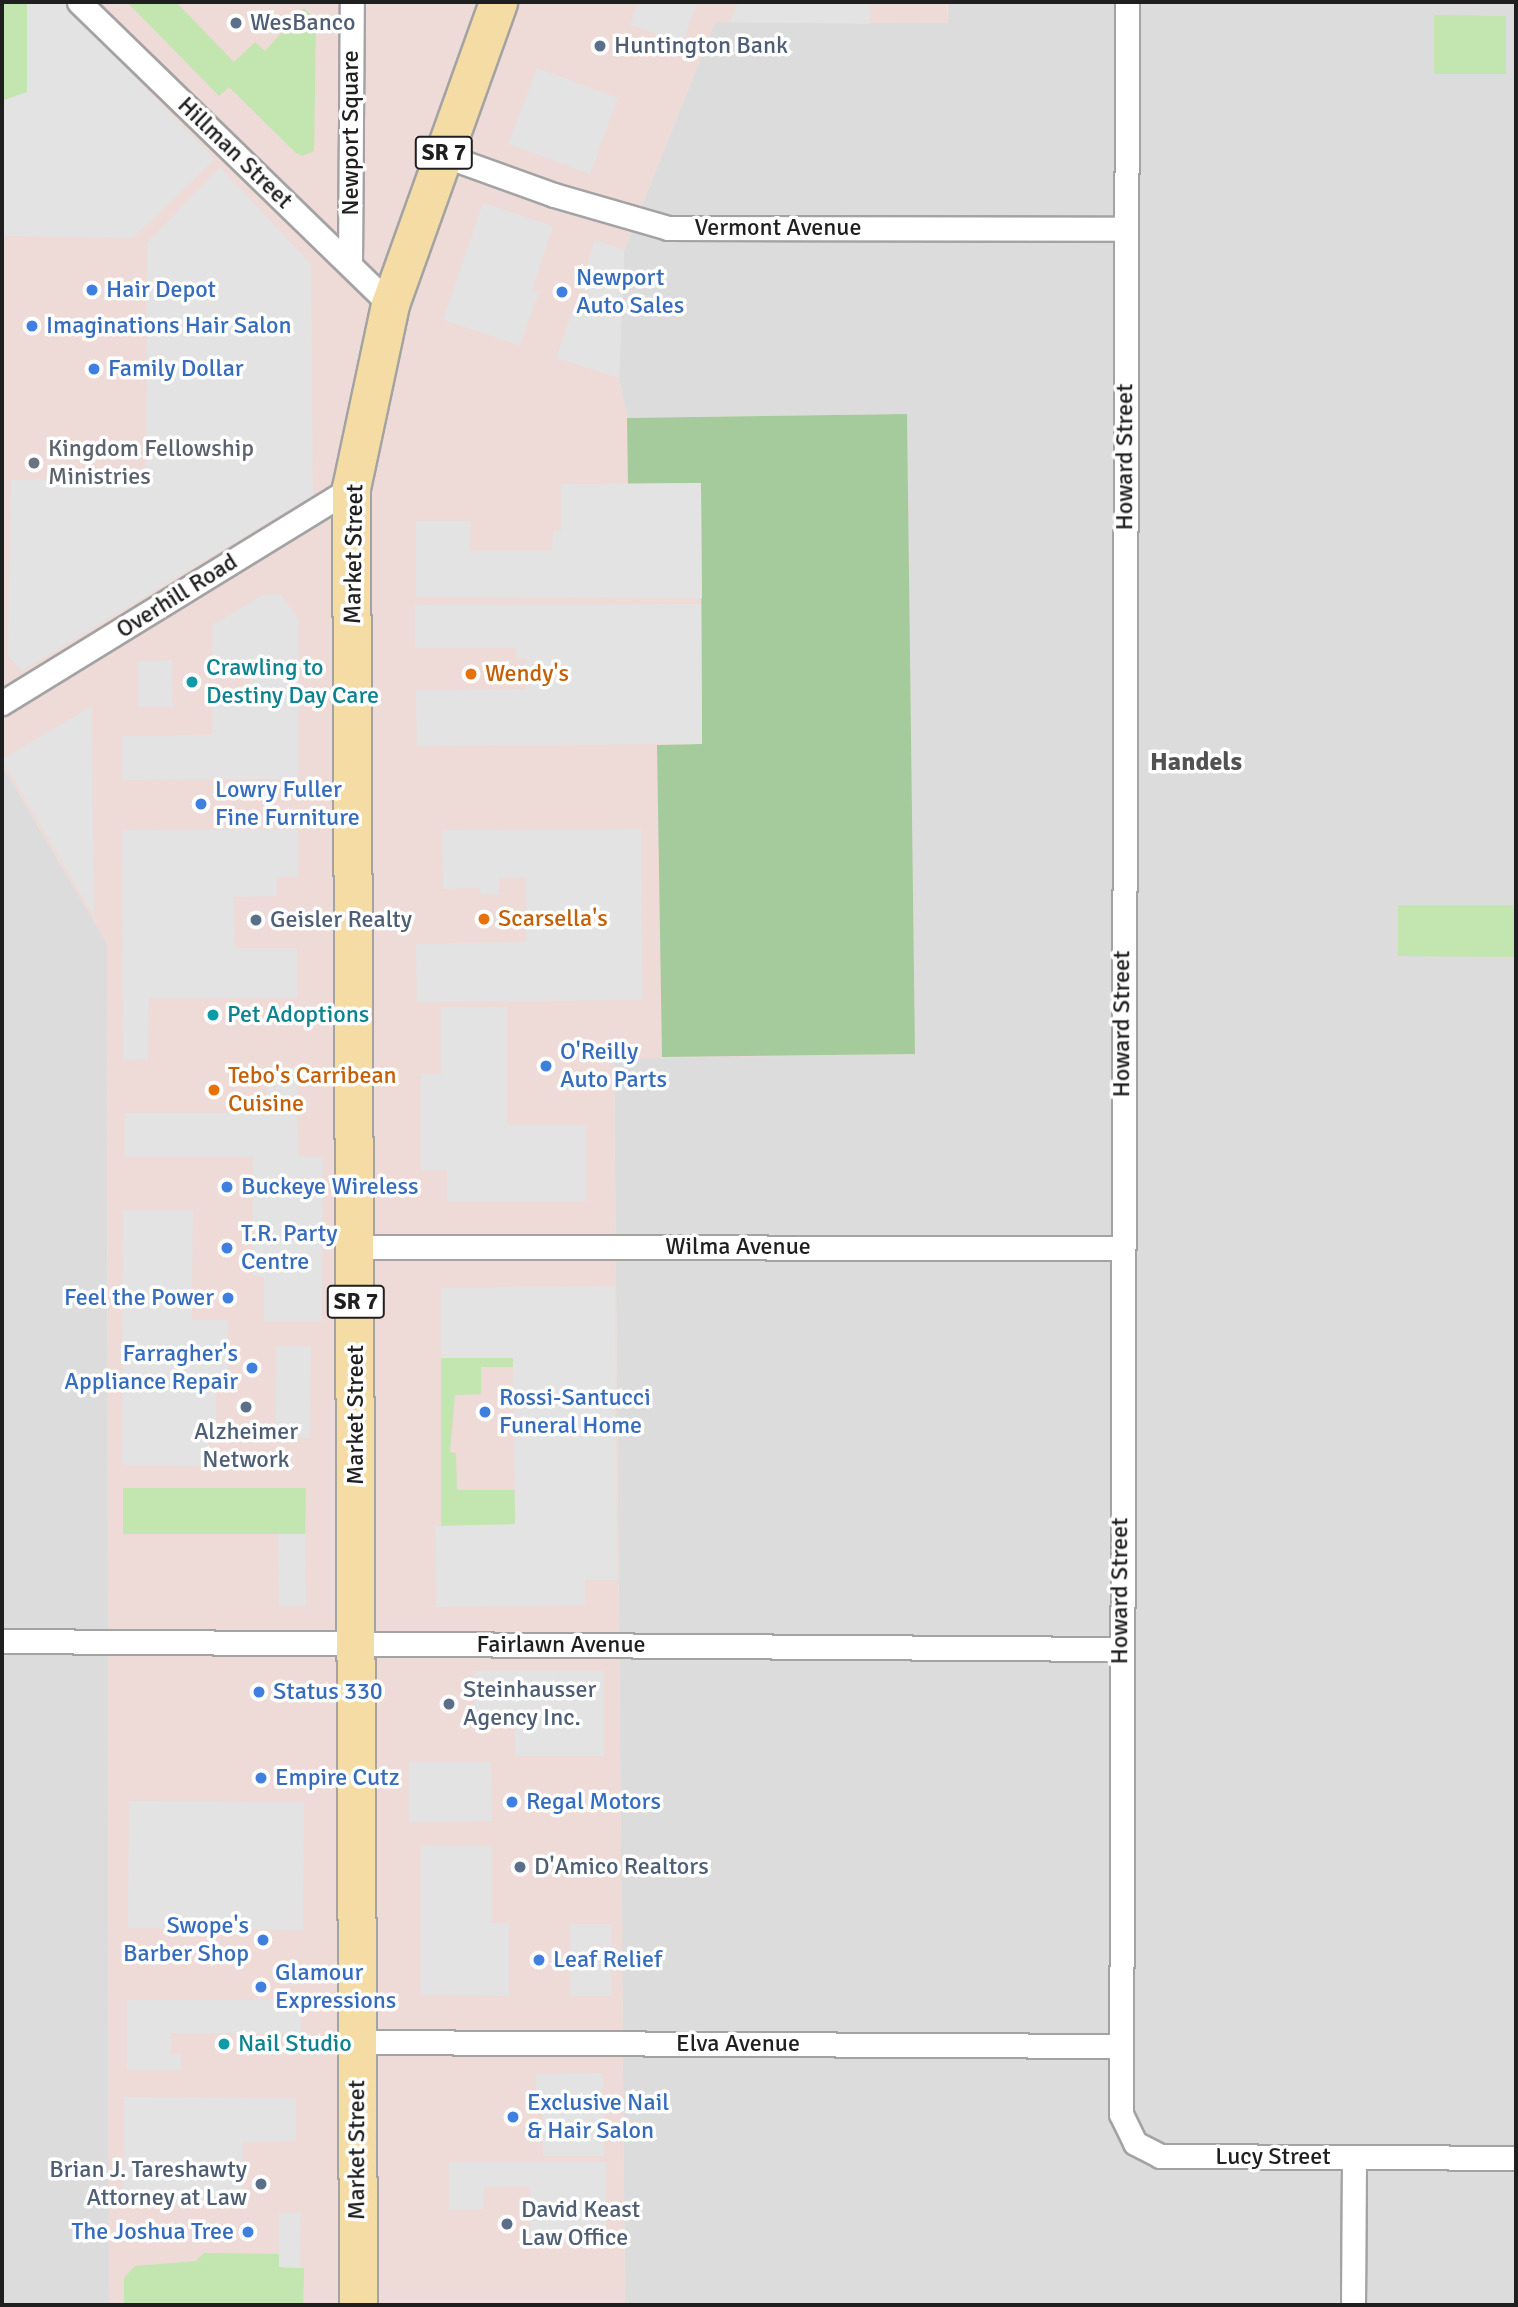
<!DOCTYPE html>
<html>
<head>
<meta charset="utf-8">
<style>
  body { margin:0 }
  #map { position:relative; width:1518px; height:2307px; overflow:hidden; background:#efede5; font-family:Signika,sans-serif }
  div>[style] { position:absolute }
  .residential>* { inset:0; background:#dddcdc }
  .commercial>* { inset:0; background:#eedad6 }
  .grass>* { inset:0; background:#c3e5af }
  .forest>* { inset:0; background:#a5cb9d }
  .parking>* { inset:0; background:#e3e3e3 }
  .roads { filter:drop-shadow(2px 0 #a3a3a3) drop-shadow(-2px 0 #a3a3a3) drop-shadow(0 2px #a3a3a3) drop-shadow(0 -2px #a3a3a3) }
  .minor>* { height:23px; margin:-11.5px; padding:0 11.5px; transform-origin:11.5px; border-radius:11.5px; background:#fff }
  .primary>* { height:37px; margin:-18.5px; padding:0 18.5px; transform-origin:18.5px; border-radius:18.5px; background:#f5dca4 }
  .dots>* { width:19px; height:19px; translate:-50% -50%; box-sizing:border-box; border:4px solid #fff; border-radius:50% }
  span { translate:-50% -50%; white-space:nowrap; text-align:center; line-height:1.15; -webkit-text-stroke:7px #fff; paint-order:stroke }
  .shield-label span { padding:2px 5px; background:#fff; border:2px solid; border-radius:5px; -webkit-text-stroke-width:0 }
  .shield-label { font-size:23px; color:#1f1f1f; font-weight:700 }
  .service-label { font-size:24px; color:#4e5e75 }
  .left { translate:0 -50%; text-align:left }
  .right { translate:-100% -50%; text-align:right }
  .street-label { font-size:24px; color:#1f1f1f }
  .shop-label { font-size:24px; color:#366cbe }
  .worship-label { font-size:24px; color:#5b616d }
  .culture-label { font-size:24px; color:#0d838f }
  .food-label { font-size:24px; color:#c56008 }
  .neighbourhood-label { font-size:26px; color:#525252; font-weight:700 }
  .frame { position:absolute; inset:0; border:4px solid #1f1f1f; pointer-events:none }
</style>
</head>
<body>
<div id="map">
  <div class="residential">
    <i style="clip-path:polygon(948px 2px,1516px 2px,1516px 2305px,625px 2305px,614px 1059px,662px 1057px,907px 414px,627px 418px,619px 378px,624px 250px,715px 22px,948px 23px)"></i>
    <i style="clip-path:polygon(2px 765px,107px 943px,109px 2305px,2px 2305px)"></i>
  </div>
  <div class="commercial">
    <i style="clip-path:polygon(2px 2px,947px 2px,948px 23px,715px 22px,624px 250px,619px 378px,628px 418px,907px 414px,915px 1054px,614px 1059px,625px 2305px,109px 2305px,107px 943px,2px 765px)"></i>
  </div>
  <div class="grass">
    <i style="clip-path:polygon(2px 2px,27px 2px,27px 92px,2px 101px)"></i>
    <i style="clip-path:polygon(127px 2px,176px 2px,234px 62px,255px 42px,265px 51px,304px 8px,316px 20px,314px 151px,302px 156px,296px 153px,229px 87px,219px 96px)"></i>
    <i style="clip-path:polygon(1434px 15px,1506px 16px,1506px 74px,1434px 74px)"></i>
    <i style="clip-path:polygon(1398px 905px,1516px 905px,1516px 957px,1398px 956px)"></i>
    <i style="clip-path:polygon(513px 1357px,513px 1367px,481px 1367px,481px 1394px,455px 1395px,450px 1452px,456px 1453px,457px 1490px,515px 1490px,515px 1525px,441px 1526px,441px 1358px)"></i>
    <i style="clip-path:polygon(123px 1488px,306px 1488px,305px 1534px,123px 1534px)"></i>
    <i style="clip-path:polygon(204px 2253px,279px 2254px,279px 2267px,304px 2268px,303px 2305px,124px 2305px,124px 2278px,135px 2266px,196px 2261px)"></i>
  </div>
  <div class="forest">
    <i style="clip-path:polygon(907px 414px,915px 1054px,662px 1057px,657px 745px,702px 744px,701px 483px,628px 484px,627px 418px)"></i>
  </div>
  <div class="parking">
    <i style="clip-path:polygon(27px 2px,61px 2px,215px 159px,133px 238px,2px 236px,2px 101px,27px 92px)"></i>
    <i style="clip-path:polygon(638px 2px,697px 2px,683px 43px,630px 25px)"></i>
    <i style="clip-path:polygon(738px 2px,870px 2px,870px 24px,730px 22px)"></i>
    <i style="clip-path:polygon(537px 68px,618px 98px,590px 174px,508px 144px)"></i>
    <i style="clip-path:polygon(220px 167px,311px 264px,313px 495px,22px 671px,8px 656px,11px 480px,146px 480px,147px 243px)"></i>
    <i style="clip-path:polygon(483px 203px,553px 226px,532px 290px,539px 292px,520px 346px,443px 320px)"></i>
    <i style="clip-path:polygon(595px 240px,624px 250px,619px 378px,556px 358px,572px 312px,580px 315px,588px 291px,579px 288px)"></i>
    <i style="clip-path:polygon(701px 483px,702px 598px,416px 597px,416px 521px,470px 521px,470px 551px,552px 551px,553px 531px,561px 531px,561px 484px)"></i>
    <i style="clip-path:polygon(263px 595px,282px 595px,299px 621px,298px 779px,122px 780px,122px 736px,212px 735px,212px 702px,250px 702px,250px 662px,212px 662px,212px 625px)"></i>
    <i style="clip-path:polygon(701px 604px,702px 744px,417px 746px,416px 690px,526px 689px,526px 658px,516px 658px,516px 648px,415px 648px,415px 605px)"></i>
    <i style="clip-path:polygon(172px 660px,173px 707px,138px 707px,138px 661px)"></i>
    <i style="clip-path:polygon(92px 706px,94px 916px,2px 759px)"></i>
    <i style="clip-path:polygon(298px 829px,298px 877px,277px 877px,277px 896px,234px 897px,235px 948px,297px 948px,297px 998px,149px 998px,148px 1059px,123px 1060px,122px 830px)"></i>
    <i style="clip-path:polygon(641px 829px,642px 1000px,417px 1002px,416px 944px,526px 942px,526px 878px,499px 878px,499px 894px,481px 895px,480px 888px,443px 889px,442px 830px)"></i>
    <i style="clip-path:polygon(441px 1007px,507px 1007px,507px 1125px,586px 1125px,586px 1201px,447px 1201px,447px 1170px,421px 1170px,421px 1074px,441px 1074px)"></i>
    <i style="clip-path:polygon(267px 1067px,297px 1067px,298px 1156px,323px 1157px,322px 1321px,264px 1321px,264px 1277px,253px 1276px,253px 1157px,125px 1157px,125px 1113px,267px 1113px)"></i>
    <i style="clip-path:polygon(123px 1210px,193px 1210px,192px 1320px,228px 1320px,227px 1391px,216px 1391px,216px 1420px,208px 1420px,208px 1466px,122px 1465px)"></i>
    <i style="clip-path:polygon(615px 1286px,617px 1580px,585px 1580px,585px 1605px,436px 1607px,435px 1526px,515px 1524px,513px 1358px,441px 1358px,441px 1288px)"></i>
    <i style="clip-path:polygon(276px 1346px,311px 1346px,310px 1438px,275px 1438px)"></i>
    <i style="clip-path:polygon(278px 1534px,305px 1534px,306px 1606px,279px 1606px)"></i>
    <i style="clip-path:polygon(474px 1671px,604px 1671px,604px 1756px,515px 1756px,515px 1727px,474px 1728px)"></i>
    <i style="clip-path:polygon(409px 1762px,491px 1762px,492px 1821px,409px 1822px)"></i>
    <i style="clip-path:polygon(129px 1801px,304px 1802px,303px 1930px,128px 1928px)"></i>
    <i style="clip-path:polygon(421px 1845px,492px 1846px,492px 1923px,509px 1923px,509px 1996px,421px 1995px)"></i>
    <i style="clip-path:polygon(570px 1924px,611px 1924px,611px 1996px,570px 1996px)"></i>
    <i style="clip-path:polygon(127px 2000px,301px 2000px,301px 2033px,171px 2033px,171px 2054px,181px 2054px,181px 2070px,127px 2070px)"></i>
    <i style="clip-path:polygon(603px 2073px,604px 2156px,543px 2156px,543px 2104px,536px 2103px,536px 2074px)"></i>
    <i style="clip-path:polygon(124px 2097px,296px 2098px,296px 2141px,243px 2142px,242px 2205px,124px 2205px)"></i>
    <i style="clip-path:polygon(449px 2162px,606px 2162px,606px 2236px,530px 2236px,530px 2187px,484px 2187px,483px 2209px,449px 2209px)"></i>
    <i style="clip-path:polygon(279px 2213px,301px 2213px,300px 2268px,279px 2267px)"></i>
  </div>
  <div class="roads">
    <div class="minor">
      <i style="left:79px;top:2px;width:434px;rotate:44.2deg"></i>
      <i style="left:1127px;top:2px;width:2112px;rotate:90.16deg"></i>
      <i style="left:1121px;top:2114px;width:32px;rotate:64deg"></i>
      <i style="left:1135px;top:2143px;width:28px;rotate:27deg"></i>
      <i style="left:1160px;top:2156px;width:356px;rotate:0.3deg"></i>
      <i style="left:443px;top:155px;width:118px;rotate:19.8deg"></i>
      <i style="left:554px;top:195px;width:119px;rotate:16.1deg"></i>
      <i style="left:668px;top:228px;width:458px;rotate:0.1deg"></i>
      <i style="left:350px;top:265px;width:263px;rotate:-89.6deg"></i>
      <i style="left:2px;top:703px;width:410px;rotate:-31.6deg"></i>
      <i style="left:356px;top:1247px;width:765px;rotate:0.07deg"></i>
      <i style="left:2px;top:1641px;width:1118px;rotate:0.41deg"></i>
      <i style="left:357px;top:2042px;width:761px;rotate:0.3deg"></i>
      <i style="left:1353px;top:2305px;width:147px;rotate:-89.6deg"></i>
    </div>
    <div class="primary">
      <i style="left:358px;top:2305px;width:1817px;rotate:-90.22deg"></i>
      <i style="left:351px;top:488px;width:188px;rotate:-78deg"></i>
      <i style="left:390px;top:304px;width:321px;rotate:-70.3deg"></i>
    </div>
  </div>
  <div class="dots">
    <i style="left:236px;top:23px;background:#5c6f8a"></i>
    <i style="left:600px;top:46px;background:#5c6f8a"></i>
    <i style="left:92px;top:290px;background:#3f7fe0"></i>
    <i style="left:562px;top:292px;background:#3f7fe0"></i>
    <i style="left:32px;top:326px;background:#3f7fe0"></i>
    <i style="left:94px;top:369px;background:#3f7fe0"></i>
    <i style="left:34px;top:463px;background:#6b7280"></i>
    <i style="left:471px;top:674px;background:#e8710a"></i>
    <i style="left:192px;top:682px;background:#0f9aa8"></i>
    <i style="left:201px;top:804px;background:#3f7fe0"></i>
    <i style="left:484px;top:919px;background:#e8710a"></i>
    <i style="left:256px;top:920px;background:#5c6f8a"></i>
    <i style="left:213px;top:1015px;background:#0f9aa8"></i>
    <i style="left:546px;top:1066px;background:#3f7fe0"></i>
    <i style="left:214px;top:1090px;background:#e8710a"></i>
    <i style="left:227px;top:1187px;background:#3f7fe0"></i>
    <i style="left:227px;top:1248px;background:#3f7fe0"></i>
    <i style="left:228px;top:1298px;background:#3f7fe0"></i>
    <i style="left:252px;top:1368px;background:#3f7fe0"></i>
    <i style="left:246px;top:1407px;background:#5c6f8a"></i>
    <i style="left:485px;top:1412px;background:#3f7fe0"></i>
    <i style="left:259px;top:1692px;background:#3f7fe0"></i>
    <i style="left:449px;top:1704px;background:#5c6f8a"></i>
    <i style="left:261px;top:1778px;background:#3f7fe0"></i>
    <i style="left:512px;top:1802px;background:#3f7fe0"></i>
    <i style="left:520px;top:1867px;background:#5c6f8a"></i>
    <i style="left:263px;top:1940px;background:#3f7fe0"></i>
    <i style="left:539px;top:1960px;background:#3f7fe0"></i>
    <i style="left:261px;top:1987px;background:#3f7fe0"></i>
    <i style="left:224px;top:2044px;background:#0f9aa8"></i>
    <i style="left:513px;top:2117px;background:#3f7fe0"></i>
    <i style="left:261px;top:2184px;background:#5c6f8a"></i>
    <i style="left:507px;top:2224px;background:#5c6f8a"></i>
    <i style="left:248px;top:2232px;background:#3f7fe0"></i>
  </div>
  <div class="shield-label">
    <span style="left:444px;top:153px">SR 7</span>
    <span style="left:356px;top:1302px">SR 7</span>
  </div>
  <div class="service-label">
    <span class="left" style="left:250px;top:23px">WesBanco</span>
    <span class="left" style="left:614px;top:46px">Huntington Bank</span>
    <span class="left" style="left:270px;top:920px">Geisler Realty</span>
    <span style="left:246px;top:1446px">Alzheimer<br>Network</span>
    <span class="left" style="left:463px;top:1704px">Steinhausser<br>Agency Inc.</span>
    <span class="left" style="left:534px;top:1867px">D'Amico Realtors</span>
    <span class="right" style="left:247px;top:2184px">Brian J. Tareshawty<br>Attorney at Law</span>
    <span class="left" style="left:521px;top:2224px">David Keast<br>Law Office</span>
  </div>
  <div class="street-label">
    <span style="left:351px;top:133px;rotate:-90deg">Newport Square</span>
    <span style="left:235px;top:153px;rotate:44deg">Hillman Street</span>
    <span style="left:778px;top:228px">Vermont Avenue</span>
    <span style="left:1125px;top:457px;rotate:-90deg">Howard Street</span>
    <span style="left:354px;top:554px;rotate:-89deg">Market Street</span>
    <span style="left:177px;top:596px;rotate:-32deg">Overhill Road</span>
    <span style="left:1122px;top:1024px;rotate:-90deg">Howard Street</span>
    <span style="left:738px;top:1247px">Wilma Avenue</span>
    <span style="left:356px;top:1415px;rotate:-90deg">Market Street</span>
    <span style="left:1120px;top:1591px;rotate:-90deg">Howard Street</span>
    <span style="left:561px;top:1645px">Fairlawn Avenue</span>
    <span style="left:738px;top:2044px">Elva Avenue</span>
    <span style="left:357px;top:2150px;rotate:-90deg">Market Street</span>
    <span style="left:1273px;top:2157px">Lucy Street</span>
  </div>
  <div class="shop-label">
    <span class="left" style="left:576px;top:292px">Newport<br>Auto Sales</span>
    <span class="left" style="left:106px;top:290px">Hair Depot</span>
    <span class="left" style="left:46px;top:326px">Imaginations Hair Salon</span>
    <span class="left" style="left:108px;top:369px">Family Dollar</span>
    <span class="left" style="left:215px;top:804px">Lowry Fuller<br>Fine Furniture</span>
    <span class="left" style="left:560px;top:1066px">O'Reilly<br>Auto Parts</span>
    <span class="left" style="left:241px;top:1187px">Buckeye Wireless</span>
    <span class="left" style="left:241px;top:1248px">T.R. Party<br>Centre</span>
    <span class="right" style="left:214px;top:1298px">Feel the Power</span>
    <span class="right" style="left:238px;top:1368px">Farragher's<br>Appliance Repair</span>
    <span class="left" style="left:499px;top:1412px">Rossi-Santucci<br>Funeral Home</span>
    <span class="left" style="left:273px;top:1692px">Status 330</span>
    <span class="left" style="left:275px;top:1778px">Empire Cutz</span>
    <span class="left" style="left:526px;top:1802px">Regal Motors</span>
    <span class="right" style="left:249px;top:1940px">Swope's<br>Barber Shop</span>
    <span class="left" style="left:553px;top:1960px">Leaf Relief</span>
    <span class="left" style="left:275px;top:1987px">Glamour<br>Expressions</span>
    <span class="left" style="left:527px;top:2117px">Exclusive Nail<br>&amp; Hair Salon</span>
    <span class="right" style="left:234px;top:2232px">The Joshua Tree</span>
  </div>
  <div class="worship-label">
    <span class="left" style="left:48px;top:463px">Kingdom Fellowship<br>Ministries</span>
  </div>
  <div class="culture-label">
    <span class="left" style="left:206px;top:682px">Crawling to<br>Destiny Day Care</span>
    <span class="left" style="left:227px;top:1015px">Pet Adoptions</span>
    <span class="left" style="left:238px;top:2044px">Nail Studio</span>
  </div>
  <div class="food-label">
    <span class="left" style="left:485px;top:674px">Wendy's</span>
    <span class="left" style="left:498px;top:919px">Scarsella's</span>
    <span class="left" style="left:228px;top:1090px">Tebo's Carribean<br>Cuisine</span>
  </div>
  <div class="neighbourhood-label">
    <span style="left:1196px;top:763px">Handels</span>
  </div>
  <div class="frame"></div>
</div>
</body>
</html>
